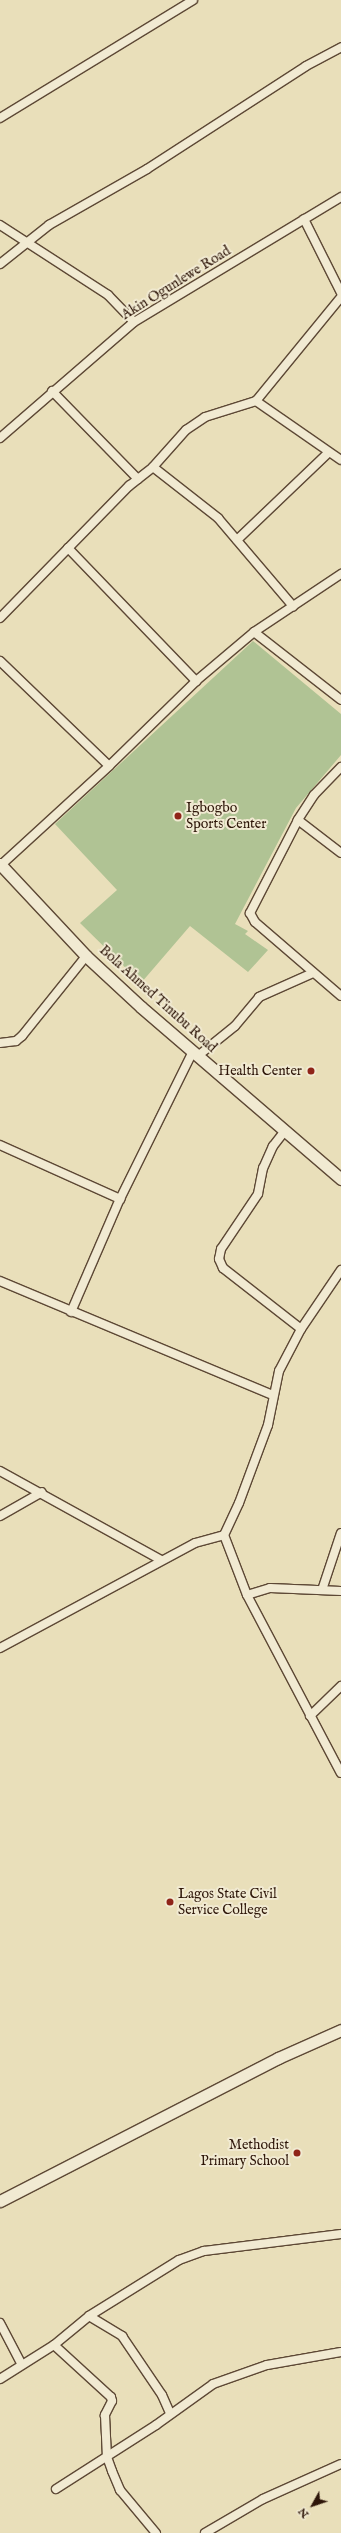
<!DOCTYPE html>
<html>
<head>
<meta charset="utf-8">
<style>
  body { margin:0 }
  #map { position:relative; width:341px; height:2533px; overflow:hidden; background:#e9dfba; font-family:"IM FELL English",serif }
  div>[style] { position:absolute }
  .green>* { inset:0; background:#b0c394 }
  .roads { filter:drop-shadow(1px 0 #5d4835) drop-shadow(-1px 0 #5d4835) drop-shadow(0 1px #5d4835) drop-shadow(0 -1px #5d4835) }
  .minor>* { height:8px; margin:-4px; padding:0 4px; transform-origin:4px; border-radius:4px; background:#f1ead2 }
  .secondary>* { height:11px; margin:-5.5px; padding:0 5.5px; transform-origin:5.5px; border-radius:5.5px; background:#f1ead2 }
  .dots>* { width:11px; height:11px; translate:-50% -50%; box-sizing:border-box; border:2px solid #f1ead2; border-radius:50% }
  span { translate:-50% -50%; white-space:nowrap; text-align:center; line-height:1.15; -webkit-text-stroke:4px #f1ead2; paint-order:stroke }
  .street-label { font-size:14px; color:#2e1609 }
  .poi-label { font-size:14px; color:#2e1609 }
  .left { translate:0 -50%; text-align:left }
  .right { translate:-100% -50%; text-align:right }
  .north { position:absolute; left:293px; top:2485px; width:40px; height:40px; -webkit-text-stroke:3px #f1ead2; paint-order:stroke; rotate:230deg; font-size:11px; font-weight:700; line-height:16px; text-align:center; color:#2e1609 }
  .north::after { content:''; display:block; margin:auto; width:14px; height:18px; background:#2e1609; clip-path:polygon(50% 0,100% 100%,50% 72%,0 100%) }
</style>
</head>
<body>
<div id="map">
  <div class="green">
    <i style="clip-path:polygon(253px 641px,341px 714px,341px 755px,296px 808px,235px 924px,248px 931px,245px 934px,268px 950px,248px 972px,190px 926px,141px 983px,80px 923px,117px 890px,55px 824px)"></i>
  </div>
  <div class="roads">
    <div class="minor">
      <i style="left:0;top:118px;width:226px;rotate:-31.4deg"></i>
      <i style="left:304px;top:219px;width:83px;rotate:63.4deg"></i>
      <i style="left:0;top:225px;width:129px;rotate:32.9deg"></i>
      <i style="left:108px;top:295px;width:37px;rotate:46deg"></i>
      <i style="left:0;top:264px;width:63px;rotate:-38.5deg"></i>
      <i style="left:49px;top:225px;width:113px;rotate:-29.7deg"></i>
      <i style="left:147px;top:169px;width:189px;rotate:-32.9deg"></i>
      <i style="left:306px;top:66px;width:40px;rotate:-28deg"></i>
      <i style="left:52px;top:391px;width:123px;rotate:45.7deg"></i>
      <i style="left:256px;top:401px;width:103px;rotate:34.8deg"></i>
      <i style="left:0;top:438px;width:177px;rotate:-40.9deg"></i>
      <i style="left:134px;top:322px;width:242px;rotate:-31.1deg"></i>
      <i style="left:153px;top:467px;width:83px;rotate:38.1deg"></i>
      <i style="left:218px;top:518px;width:116px;rotate:49.6deg"></i>
      <i style="left:237px;top:540px;width:127px;rotate:-43.7deg"></i>
      <i style="left:68px;top:548px;width:185px;rotate:46.1deg"></i>
      <i style="left:0;top:618px;width:185px;rotate:-45.7deg"></i>
      <i style="left:129px;top:486px;width:31px;rotate:-38deg"></i>
      <i style="left:153px;top:467px;width:50px;rotate:-48.3deg"></i>
      <i style="left:186px;top:430px;width:23px;rotate:-34deg"></i>
      <i style="left:205px;top:417px;width:53px;rotate:-17.4deg"></i>
      <i style="left:256px;top:401px;width:134px;rotate:-50.7deg"></i>
      <i style="left:254px;top:632px;width:110px;rotate:38deg"></i>
      <i style="left:0;top:661px;width:151px;rotate:43.9deg"></i>
      <i style="left:341px;top:767px;width:39px;rotate:134deg"></i>
      <i style="left:314px;top:795px;width:30px;rotate:123deg"></i>
      <i style="left:298px;top:820px;width:105px;rotate:117.3deg"></i>
      <i style="left:250px;top:913px;width:10px;rotate:61deg"></i>
      <i style="left:255px;top:922px;width:113px;rotate:40.7deg"></i>
      <i style="left:298px;top:820px;width:54px;rotate:37.5deg"></i>
      <i style="left:1px;top:865px;width:147px;rotate:-42.5deg"></i>
      <i style="left:109px;top:766px;width:122px;rotate:-44.3deg"></i>
      <i style="left:196px;top:681px;width:76px;rotate:-40.2deg"></i>
      <i style="left:254px;top:632px;width:105px;rotate:-33.7deg"></i>
      <i style="left:0;top:1043px;width:16px;rotate:-7deg"></i>
      <i style="left:16px;top:1041px;width:8px;rotate:-40deg"></i>
      <i style="left:22px;top:1036px;width:102px;rotate:-51.3deg"></i>
      <i style="left:199px;top:1055px;width:46px;rotate:-38.9deg"></i>
      <i style="left:235px;top:1026px;width:38px;rotate:-50deg"></i>
      <i style="left:259px;top:997px;width:59px;rotate:-24deg"></i>
      <i style="left:284px;top:1132px;width:18px;rotate:128deg"></i>
      <i style="left:273px;top:1146px;width:24px;rotate:114deg"></i>
      <i style="left:263px;top:1168px;width:26px;rotate:101deg"></i>
      <i style="left:258px;top:1194px;width:66px;rotate:123.9deg"></i>
      <i style="left:221px;top:1249px;width:10px;rotate:101deg"></i>
      <i style="left:219px;top:1259px;width:10px;rotate:66deg"></i>
      <i style="left:223px;top:1268px;width:99px;rotate:38deg"></i>
      <i style="left:0;top:1145px;width:132px;rotate:24.2deg"></i>
      <i style="left:341px;top:1270px;width:71px;rotate:124.1deg"></i>
      <i style="left:301px;top:1329px;width:47px;rotate:117.6deg"></i>
      <i style="left:279px;top:1371px;width:55px;rotate:101.5deg"></i>
      <i style="left:268px;top:1425px;width:83px;rotate:110.4deg"></i>
      <i style="left:239px;top:1503px;width:35px;rotate:115deg"></i>
      <i style="left:224px;top:1535px;width:64px;rotate:69deg"></i>
      <i style="left:247px;top:1595px;width:201px;rotate:62.2deg"></i>
      <i style="left:0;top:1281px;width:296px;rotate:22.7deg"></i>
      <i style="left:71px;top:1312px;width:123px;rotate:-66.6deg"></i>
      <i style="left:120px;top:1199px;width:165px;rotate:-63.7deg"></i>
      <i style="left:0;top:1471px;width:184px;rotate:28.9deg"></i>
      <i style="left:0;top:1516px;width:48px;rotate:-29.7deg"></i>
      <i style="left:322px;top:1590px;width:60px;rotate:-71.6deg"></i>
      <i style="left:247px;top:1595px;width:24px;rotate:-17deg"></i>
      <i style="left:270px;top:1588px;width:71px;rotate:2.4deg"></i>
      <i style="left:0;top:1648px;width:221px;rotate:-28.3deg"></i>
      <i style="left:195px;top:1543px;width:30px;rotate:-15deg"></i>
      <i style="left:310px;top:1716px;width:43px;rotate:-44.1deg"></i>
      <i style="left:89px;top:2316px;width:39px;rotate:31deg"></i>
      <i style="left:122px;top:2336px;width:71px;rotate:55.9deg"></i>
      <i style="left:162px;top:2395px;width:20px;rotate:66deg"></i>
      <i style="left:0;top:2323px;width:47px;rotate:62.4deg"></i>
      <i style="left:54px;top:2345px;width:77px;rotate:42.4deg"></i>
      <i style="left:111px;top:2397px;width:4px;rotate:76deg"></i>
      <i style="left:112px;top:2401px;width:16px;rotate:117deg"></i>
      <i style="left:105px;top:2415px;width:42px;rotate:87.3deg"></i>
      <i style="left:107px;top:2457px;width:15px;rotate:70deg"></i>
      <i style="left:112px;top:2471px;width:21px;rotate:67deg"></i>
      <i style="left:120px;top:2490px;width:56px;rotate:50.1deg"></i>
      <i style="left:0;top:2379px;width:64px;rotate:-32.2deg"></i>
      <i style="left:54px;top:2345px;width:45px;rotate:-39.6deg"></i>
      <i style="left:89px;top:2316px;width:106px;rotate:-31.9deg"></i>
      <i style="left:179px;top:2260px;width:27px;rotate:-20deg"></i>
      <i style="left:204px;top:2251px;width:138px;rotate:-7.1deg"></i>
      <i style="left:56px;top:2489px;width:119px;rotate:-32.6deg"></i>
      <i style="left:156px;top:2425px;width:70px;rotate:-35.7deg"></i>
      <i style="left:213px;top:2384px;width:57px;rotate:-19.4deg"></i>
      <i style="left:267px;top:2365px;width:75px;rotate:-10deg"></i>
      <i style="left:205px;top:2533px;width:67px;rotate:-30.4deg"></i>
      <i style="left:263px;top:2499px;width:85px;rotate:-24.2deg"></i>
    </div>
    <div class="secondary">
      <i style="left:0;top:864px;width:126px;rotate:46.9deg"></i>
      <i style="left:86px;top:956px;width:75px;rotate:42.8deg"></i>
      <i style="left:141px;top:1007px;width:264px;rotate:40.7deg"></i>
      <i style="left:0;top:2201px;width:313px;rotate:-27.2deg"></i>
      <i style="left:278px;top:2058px;width:69px;rotate:-24deg"></i>
    </div>
  </div>
  <div class="dots">
    <i style="left:178px;top:816px;background:#8f2418"></i>
    <i style="left:311px;top:1071px;background:#8f2418"></i>
    <i style="left:170px;top:1902px;background:#8f2418"></i>
    <i style="left:297px;top:2153px;background:#8f2418"></i>
  </div>
  <div class="street-label">
    <span style="left:176px;top:283px;rotate:-32deg">Akin Ogunlewe Road</span>
    <span style="left:158px;top:999px;rotate:42deg">Bola Ahmed Tinubu Road</span>
  </div>
  <div class="poi-label">
    <span class="left" style="left:186px;top:816px">Igbogbo<br>Sports Center</span>
    <span class="right" style="left:302px;top:1071px">Health Center</span>
    <span class="left" style="left:178px;top:1902px">Lagos State Civil<br>Service College</span>
    <span class="right" style="left:289px;top:2153px">Methodist<br>Primary School</span>
  </div>
  <div class="north">N</div>
</div>
</body>
</html>
